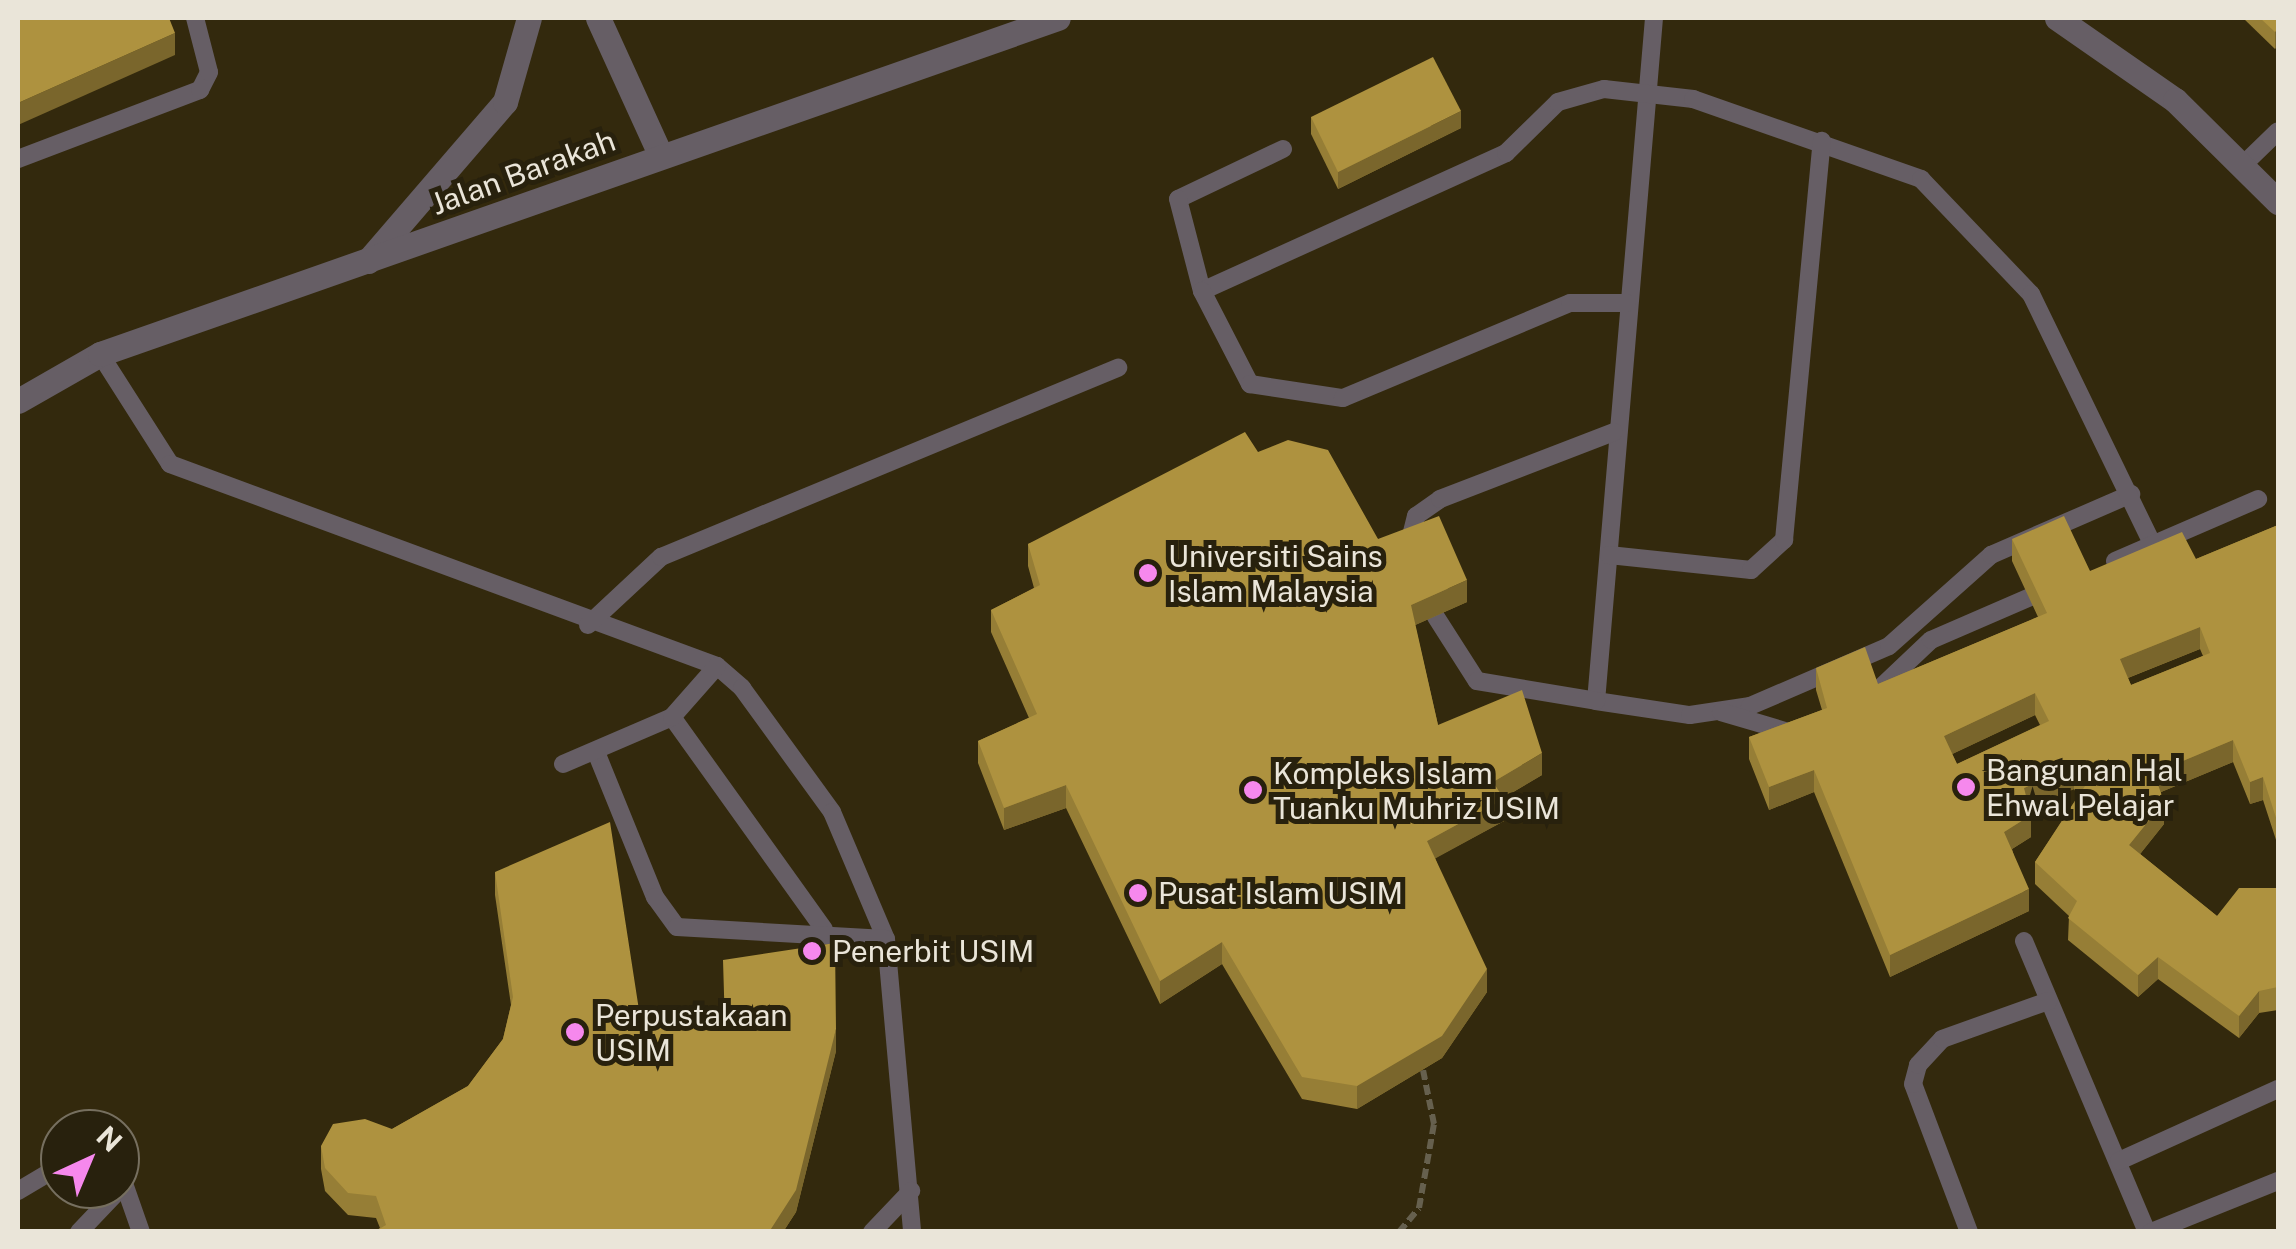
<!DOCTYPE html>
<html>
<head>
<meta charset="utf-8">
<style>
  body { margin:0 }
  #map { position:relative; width:2296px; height:1249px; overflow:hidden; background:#28210d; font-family:"Public Sans",sans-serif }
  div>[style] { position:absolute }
  .built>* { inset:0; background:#33290d }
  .path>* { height:6px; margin-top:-3px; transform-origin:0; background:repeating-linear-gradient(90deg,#66604e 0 10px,transparent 0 15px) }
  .service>* { height:18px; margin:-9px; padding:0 9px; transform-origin:9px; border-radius:9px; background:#665e65 }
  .minor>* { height:25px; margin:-12.5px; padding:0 12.5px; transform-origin:12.5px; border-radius:12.5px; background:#665e65 }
  .wall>* { inset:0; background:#967e36 }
  .shaded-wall>* { inset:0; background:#7a662c }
  .building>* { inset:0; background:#ae923f }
  .dots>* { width:28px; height:28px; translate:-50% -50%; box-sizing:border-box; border:5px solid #28210d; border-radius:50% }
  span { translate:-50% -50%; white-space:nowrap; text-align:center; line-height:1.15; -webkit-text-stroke:10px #28210d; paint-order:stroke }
  .street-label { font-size:30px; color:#eae5d9 }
  .poi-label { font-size:30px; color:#eae5d9 }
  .left { translate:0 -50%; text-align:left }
  .frame { position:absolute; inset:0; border:20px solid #eae5d9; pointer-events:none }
  .north { position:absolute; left:40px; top:1109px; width:100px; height:100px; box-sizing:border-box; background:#28210d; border:2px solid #766f5f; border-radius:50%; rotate:44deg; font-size:28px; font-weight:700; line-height:40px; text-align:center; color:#eae5d9 }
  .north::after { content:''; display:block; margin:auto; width:35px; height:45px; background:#f688ed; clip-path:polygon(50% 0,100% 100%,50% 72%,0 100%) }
</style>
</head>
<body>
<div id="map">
  <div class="built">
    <i style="clip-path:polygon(evenodd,18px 18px,2278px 18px,2278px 1231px,18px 1231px,18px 18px,60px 1129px,120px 1129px,120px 1189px,60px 1189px,60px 1129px)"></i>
  </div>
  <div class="path">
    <i style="left:1399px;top:1232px;width:31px;rotate:-50deg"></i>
    <i style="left:1419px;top:1208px;width:85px;rotate:-79.9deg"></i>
    <i style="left:1434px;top:1124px;width:55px;rotate:-101.5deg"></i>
  </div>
  <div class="service">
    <i style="left:1654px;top:18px;width:685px;rotate:94.85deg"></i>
    <i style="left:1596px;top:701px;width:95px;rotate:8.5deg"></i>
    <i style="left:1690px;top:715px;width:61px;rotate:-8.5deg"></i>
    <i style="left:1750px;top:706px;width:151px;rotate:-23.3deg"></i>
    <i style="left:1889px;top:646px;width:137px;rotate:-41.7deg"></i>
    <i style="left:1991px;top:555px;width:153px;rotate:-23.5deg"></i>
    <i style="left:1283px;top:149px;width:116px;rotate:154.5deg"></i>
    <i style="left:1178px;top:199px;width:95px;rotate:75.4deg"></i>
    <i style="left:1202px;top:291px;width:334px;rotate:-24.4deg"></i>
    <i style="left:1506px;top:153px;width:73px;rotate:-44.4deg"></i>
    <i style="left:1558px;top:102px;width:48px;rotate:-15.8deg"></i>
    <i style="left:1604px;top:89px;width:90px;rotate:6.4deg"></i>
    <i style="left:1693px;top:99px;width:242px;rotate:19.3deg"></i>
    <i style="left:1921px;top:179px;width:159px;rotate:46.3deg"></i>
    <i style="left:2031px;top:294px;width:279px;rotate:64.1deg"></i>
    <i style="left:18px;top:159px;width:195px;rotate:-20.8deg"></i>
    <i style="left:200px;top:90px;width:20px;rotate:-63deg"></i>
    <i style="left:209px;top:72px;width:56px;rotate:-104.5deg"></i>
    <i style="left:2244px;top:164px;width:47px;rotate:-44.1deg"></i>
    <i style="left:1202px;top:291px;width:105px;rotate:62.7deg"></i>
    <i style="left:1250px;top:384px;width:94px;rotate:8.6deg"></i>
    <i style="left:1343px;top:398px;width:246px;rotate:-22.7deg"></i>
    <i style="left:1570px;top:303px;width:57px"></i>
    <i style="left:100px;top:354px;width:130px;rotate:57.5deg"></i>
    <i style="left:170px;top:464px;width:583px;rotate:20.27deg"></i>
    <i style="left:717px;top:666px;width:33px;rotate:41deg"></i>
    <i style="left:742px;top:688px;width:153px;rotate:54deg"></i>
    <i style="left:832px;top:812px;width:138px;rotate:67deg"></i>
    <i style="left:886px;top:939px;width:294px;rotate:84.9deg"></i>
    <i style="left:1408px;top:548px;width:33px;rotate:-76deg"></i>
    <i style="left:1416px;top:516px;width:29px;rotate:-35deg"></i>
    <i style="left:1440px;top:499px;width:186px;rotate:-21.1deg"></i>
    <i style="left:1609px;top:555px;width:143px;rotate:6deg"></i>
    <i style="left:1751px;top:570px;width:45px;rotate:-42.3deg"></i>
    <i style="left:1784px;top:540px;width:401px;rotate:-84.6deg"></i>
    <i style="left:2115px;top:561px;width:156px;rotate:-23.4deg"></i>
    <i style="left:1436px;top:617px;width:76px;rotate:57.4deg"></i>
    <i style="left:1477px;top:681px;width:121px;rotate:9.5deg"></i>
    <i style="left:588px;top:625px;width:100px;rotate:-43deg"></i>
    <i style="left:661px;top:557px;width:495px;rotate:-22.5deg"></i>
    <i style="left:1877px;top:691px;width:74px;rotate:-43.4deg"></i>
    <i style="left:1931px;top:640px;width:129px;rotate:-23.4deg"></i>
    <i style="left:1721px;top:712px;width:67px;rotate:16.5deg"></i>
    <i style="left:672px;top:717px;width:261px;rotate:54.4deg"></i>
    <i style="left:596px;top:752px;width:157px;rotate:67.9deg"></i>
    <i style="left:655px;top:897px;width:37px;rotate:54deg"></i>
    <i style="left:677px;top:927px;width:209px;rotate:3.3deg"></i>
    <i style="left:563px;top:764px;width:119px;rotate:-23.3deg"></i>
    <i style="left:672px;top:717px;width:68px;rotate:-48.6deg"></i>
    <i style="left:2024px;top:941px;width:316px;rotate:67.1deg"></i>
    <i style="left:2119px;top:1161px;width:175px;rotate:-24.4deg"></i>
    <i style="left:120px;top:1172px;width:64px;rotate:70.7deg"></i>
    <i style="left:18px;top:1191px;width:49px;rotate:-30.8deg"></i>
    <i style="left:79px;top:1232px;width:59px;rotate:-46.4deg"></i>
    <i style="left:872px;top:1232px;width:57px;rotate:-46.4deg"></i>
    <i style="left:1969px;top:1232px;width:158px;rotate:-110.7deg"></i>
    <i style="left:1913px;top:1084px;width:20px;rotate:-75deg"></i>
    <i style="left:1918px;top:1065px;width:35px;rotate:-47deg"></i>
    <i style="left:1942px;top:1039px;width:113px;rotate:-19.7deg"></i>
    <i style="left:2151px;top:1232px;width:137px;rotate:-21.9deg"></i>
  </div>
  <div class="minor">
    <i style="left:598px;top:18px;width:152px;rotate:65.5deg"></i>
    <i style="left:2057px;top:18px;width:144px;rotate:34.8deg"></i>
    <i style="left:2175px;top:100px;width:145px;rotate:44.7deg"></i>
    <i style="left:368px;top:261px;width:210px;rotate:-49.3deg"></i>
    <i style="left:505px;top:102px;width:87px;rotate:-74.1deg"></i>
    <i style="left:18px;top:401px;width:95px;rotate:-29.8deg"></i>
    <i style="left:100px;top:354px;width:1015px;rotate:-19.33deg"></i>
  </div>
  <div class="wall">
    <i style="clip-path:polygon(2243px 18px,2278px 18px,2275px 49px)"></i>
    <i style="clip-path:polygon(1311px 117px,1461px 128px,1338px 189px,1311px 134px)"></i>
    <i style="clip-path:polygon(1258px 452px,1378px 539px,1467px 602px,1415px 625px,1438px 725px,1542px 775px,1503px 798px,1504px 821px,1435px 858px,1487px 992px,1442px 1058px,1357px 1109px,1302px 1099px,1222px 964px,1160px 1004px,1066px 808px,1004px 830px,978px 763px,978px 741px,1029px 718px,991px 632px,991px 610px,1034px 588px,1028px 566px,1028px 544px)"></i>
    <i style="clip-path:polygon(evenodd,2278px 525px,2278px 846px,2263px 800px,2250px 804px,2233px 762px,2161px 792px,2164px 824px,2140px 854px,2217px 916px,2278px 888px,2278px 1010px,2259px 1013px,2239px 1038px,2158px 979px,2138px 997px,2068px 940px,2069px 916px,2035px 884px,2035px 862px,2078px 796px,2074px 789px,2029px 808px,2031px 837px,2012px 849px,2029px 911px,1890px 977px,1814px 792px,1769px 810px,1749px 759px,1749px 737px,1822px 710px,1816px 690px,1816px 668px,1878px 684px,2038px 617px,2012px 561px,2012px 539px,2090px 571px,2196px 559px,2278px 525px,2200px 649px,2203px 656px,2131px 685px,2128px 678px,2200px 649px,2278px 525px,2035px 715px,2040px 725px,1957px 764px,1952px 754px,2035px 715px)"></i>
    <i style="clip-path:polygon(495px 872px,641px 1023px,836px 1051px,796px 1212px,783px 1232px,374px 1232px,380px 1228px,376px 1218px,348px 1215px,325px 1191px,321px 1169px,321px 1146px,392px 1129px,468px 1086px,503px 1039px,511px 1005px,495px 895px)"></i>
  </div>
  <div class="shaded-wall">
    <i style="clip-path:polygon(2278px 28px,2278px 46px,2275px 49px,2275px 32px)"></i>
    <i style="clip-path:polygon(175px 33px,175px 55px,18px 125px,18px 103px)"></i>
    <i style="clip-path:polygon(1461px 111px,1461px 128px,1338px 189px,1338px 172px)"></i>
    <i style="clip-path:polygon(1467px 580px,1467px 602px,1411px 627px,1411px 605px)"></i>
    <i style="clip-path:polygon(2200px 627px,2200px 649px,2120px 681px,2120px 659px)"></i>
    <i style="clip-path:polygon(2035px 693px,2035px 715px,1944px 758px,1944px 736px)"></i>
    <i style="clip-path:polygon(2233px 740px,2233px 762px,2154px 795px,2154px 773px)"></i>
    <i style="clip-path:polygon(1542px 753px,1542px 775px,1493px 804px,1493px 782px)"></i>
    <i style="clip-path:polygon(2074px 766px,2074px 789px,2024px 811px,2024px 788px)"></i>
    <i style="clip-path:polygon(1814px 770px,1814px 792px,1769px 810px,1769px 787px)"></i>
    <i style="clip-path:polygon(2263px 777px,2263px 800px,2250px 804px,2250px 782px)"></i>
    <i style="clip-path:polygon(1066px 785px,1066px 808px,1004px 830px,1004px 808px)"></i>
    <i style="clip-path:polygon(1504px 799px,1504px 821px,1427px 863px,1427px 841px)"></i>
    <i style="clip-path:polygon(2164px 802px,2164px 824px,2129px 868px,2129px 845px)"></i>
    <i style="clip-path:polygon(2031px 815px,2031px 837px,2004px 854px,2004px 832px)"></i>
    <i style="clip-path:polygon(2029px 889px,2029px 911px,1890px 977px,1890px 955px)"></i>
    <i style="clip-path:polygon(1222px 942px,1222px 964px,1160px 1004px,1160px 981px)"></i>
    <i style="clip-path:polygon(2158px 957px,2158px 979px,2138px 997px,2138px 975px)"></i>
    <i style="clip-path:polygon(1487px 969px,1487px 992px,1442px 1058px,1357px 1109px,1357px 1086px)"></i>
    <i style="clip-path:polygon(2259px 991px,2259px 1013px,2239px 1038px,2239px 1016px)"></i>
    <i style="clip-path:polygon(836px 1029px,836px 1051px,796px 1212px,783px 1232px,769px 1232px)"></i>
  </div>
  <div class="building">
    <i style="clip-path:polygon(18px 18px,169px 18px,175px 33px,18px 103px)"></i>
    <i style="clip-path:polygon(2260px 18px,2278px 18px,2278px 28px,2275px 32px)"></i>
    <i style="clip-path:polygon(1433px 57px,1461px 111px,1338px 172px,1311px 117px)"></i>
    <i style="clip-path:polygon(1245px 432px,1258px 452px,1288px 440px,1328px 450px,1378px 539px,1439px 516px,1467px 580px,1411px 605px,1438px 725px,1522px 690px,1542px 753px,1493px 782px,1504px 799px,1427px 841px,1487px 969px,1442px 1036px,1357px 1086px,1302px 1077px,1222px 942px,1160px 981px,1066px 785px,1004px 808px,978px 741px,1037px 714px,991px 610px,1040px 585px,1028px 544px)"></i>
    <i style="clip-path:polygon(evenodd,2064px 516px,2090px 571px,2182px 532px,2196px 559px,2278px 525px,2278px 824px,2263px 777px,2250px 782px,2233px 740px,2154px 773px,2164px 802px,2129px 845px,2217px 916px,2239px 888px,2278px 888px,2278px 987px,2259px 991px,2239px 1016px,2158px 957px,2138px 975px,2068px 918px,2077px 901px,2035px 862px,2085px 786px,2074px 766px,2024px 788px,2031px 815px,2004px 832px,2029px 889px,1890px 955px,1814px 770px,1769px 787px,1749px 737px,1827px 708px,1816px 668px,1865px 647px,1878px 684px,2047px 613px,2012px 539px,2064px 516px,2200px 627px,2210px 653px,2131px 685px,2120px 659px,2200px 627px,2064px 516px,2035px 693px,2049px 721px,1957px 764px,1944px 736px,2035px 693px)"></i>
    <i style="clip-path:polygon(610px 822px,641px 1023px,725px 1027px,723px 960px,835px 943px,836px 1029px,796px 1190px,769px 1232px,374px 1232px,386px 1225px,376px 1196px,348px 1193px,325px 1168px,321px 1146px,333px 1124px,365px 1119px,392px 1129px,468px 1086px,503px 1039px,513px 997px,495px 872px)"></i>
  </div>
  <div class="dots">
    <i style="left:1148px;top:573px;background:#f688ed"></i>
    <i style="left:1966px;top:787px;background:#f688ed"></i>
    <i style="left:1253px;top:790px;background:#f688ed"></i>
    <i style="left:1138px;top:893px;background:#f688ed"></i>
    <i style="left:812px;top:951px;background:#f688ed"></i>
    <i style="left:575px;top:1032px;background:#f688ed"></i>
  </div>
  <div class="street-label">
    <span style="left:523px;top:172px;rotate:-20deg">Jalan Barakah</span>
  </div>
  <div class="poi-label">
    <span class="left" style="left:1168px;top:573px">Universiti Sains<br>Islam Malaysia</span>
    <span class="left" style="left:1986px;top:787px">Bangunan Hal<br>Ehwal Pelajar</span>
    <span class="left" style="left:1273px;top:790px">Kompleks Islam<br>Tuanku Muhriz USIM</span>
    <span class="left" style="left:1158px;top:893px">Pusat Islam USIM</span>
    <span class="left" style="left:832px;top:951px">Penerbit USIM</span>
    <span class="left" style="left:595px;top:1032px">Perpustakaan<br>USIM</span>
  </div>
  <div class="frame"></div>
  <div class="north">N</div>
</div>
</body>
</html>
